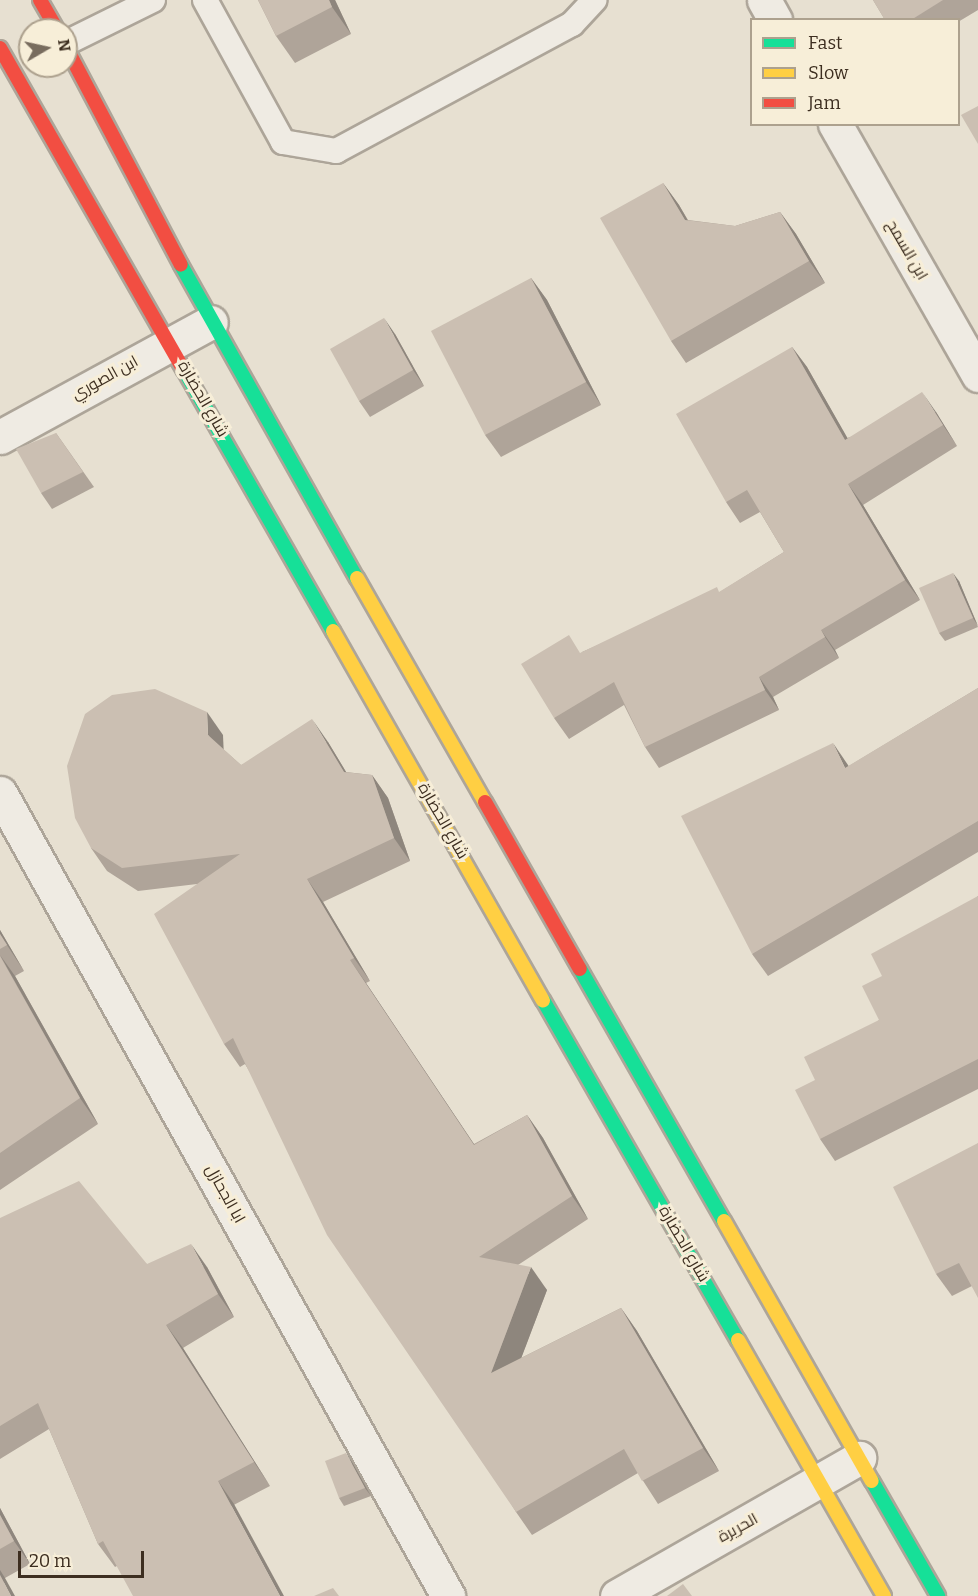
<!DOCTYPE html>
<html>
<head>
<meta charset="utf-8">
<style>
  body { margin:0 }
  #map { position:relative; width:978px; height:1596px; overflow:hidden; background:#e7e0d1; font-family:Bitter,Cairo,serif }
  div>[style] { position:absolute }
  .roads { filter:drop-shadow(2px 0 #ada599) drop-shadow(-2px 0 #ada599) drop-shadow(0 2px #ada599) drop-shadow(0 -2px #ada599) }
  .lane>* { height:24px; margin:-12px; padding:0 12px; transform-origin:12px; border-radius:12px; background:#efebe3 }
  .street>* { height:33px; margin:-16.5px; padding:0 16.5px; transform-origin:16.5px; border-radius:16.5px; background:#efebe3 }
  .fast>* { height:14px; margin:-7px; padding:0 7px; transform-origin:7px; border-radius:7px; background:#16e098 }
  .slow>* { height:14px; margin:-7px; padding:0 7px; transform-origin:7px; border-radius:7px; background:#ffcf43 }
  .jam>* { height:14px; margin:-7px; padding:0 7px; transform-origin:7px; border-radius:7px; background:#f24e42 }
  .wall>* { inset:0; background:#afa499 }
  .shaded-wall>* { inset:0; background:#8e867d }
  .building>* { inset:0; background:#cbbfb2 }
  span { translate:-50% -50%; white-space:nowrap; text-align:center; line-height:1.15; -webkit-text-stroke:6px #f7eed8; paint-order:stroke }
  .street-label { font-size:16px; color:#3d2e20 }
  .legend { position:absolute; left:750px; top:18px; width:210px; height:108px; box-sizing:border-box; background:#f7eed8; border:2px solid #ada18e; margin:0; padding:8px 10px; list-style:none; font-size:18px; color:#3d2e20 }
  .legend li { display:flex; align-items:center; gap:12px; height:30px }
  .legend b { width:30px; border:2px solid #ada18e }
  .north { position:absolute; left:18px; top:18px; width:60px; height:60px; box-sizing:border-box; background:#f7eed8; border:2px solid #ada18e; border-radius:50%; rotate:81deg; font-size:16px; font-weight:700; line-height:24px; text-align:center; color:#3d2e20 }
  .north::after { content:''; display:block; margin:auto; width:21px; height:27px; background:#786c5e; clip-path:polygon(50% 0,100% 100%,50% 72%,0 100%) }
  .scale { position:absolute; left:18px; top:1551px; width:126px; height:27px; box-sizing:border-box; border:3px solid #3d2e20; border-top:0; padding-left:8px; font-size:18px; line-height:21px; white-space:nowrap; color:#3d2e20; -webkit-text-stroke:4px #f7eed8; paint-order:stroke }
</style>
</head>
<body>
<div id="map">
  <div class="roads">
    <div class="lane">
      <i style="left:205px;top:0;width:162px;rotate:61.2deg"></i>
      <i style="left:283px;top:142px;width:54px;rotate:9.6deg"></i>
      <i style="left:336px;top:151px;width:268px;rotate:-28.3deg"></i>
      <i style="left:572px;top:24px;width:33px;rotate:-47deg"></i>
      <i style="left:66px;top:43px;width:97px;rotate:-26.3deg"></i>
    </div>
    <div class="street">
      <i style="left:764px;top:0;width:23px;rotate:61deg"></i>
      <i style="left:835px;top:124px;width:289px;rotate:60.3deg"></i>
      <i style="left:0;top:437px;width:240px;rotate:-28.6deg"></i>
      <i style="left:0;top:793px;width:920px;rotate:60.84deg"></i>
      <i style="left:617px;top:1596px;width:279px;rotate:-29.7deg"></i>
    </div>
    <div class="fast">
      <i style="left:181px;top:265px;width:359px;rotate:60.7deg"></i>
      <i style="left:184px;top:370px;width:301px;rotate:60.3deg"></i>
      <i style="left:580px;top:969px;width:290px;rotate:60.3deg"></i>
      <i style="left:543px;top:1000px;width:392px;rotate:60.2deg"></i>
      <i style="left:872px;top:1481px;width:133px;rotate:60.1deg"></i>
    </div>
    <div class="slow">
      <i style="left:357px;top:578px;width:258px;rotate:60.3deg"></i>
      <i style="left:333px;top:631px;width:425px;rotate:60.4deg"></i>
      <i style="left:724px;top:1221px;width:299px;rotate:60.4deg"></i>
      <i style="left:738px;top:1340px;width:295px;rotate:60.3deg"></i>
    </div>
    <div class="jam">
      <i style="left:40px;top:0;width:34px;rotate:60deg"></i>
      <i style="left:66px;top:47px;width:246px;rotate:62.2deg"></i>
      <i style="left:0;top:48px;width:371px;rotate:60.3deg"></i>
      <i style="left:485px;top:802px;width:192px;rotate:60.4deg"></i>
    </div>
  </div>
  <div class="wall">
    <i style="clip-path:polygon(258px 0,335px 0,351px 34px,295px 63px,276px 36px)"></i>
    <i style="clip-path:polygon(873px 0,978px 0,978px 10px,958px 22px,958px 20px,885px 20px)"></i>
    <i style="clip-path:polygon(663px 183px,679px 205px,688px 220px,735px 226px,780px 212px,796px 234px,825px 283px,686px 363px,671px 341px)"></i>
    <i style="clip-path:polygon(531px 278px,547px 300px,601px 405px,501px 457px,485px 435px)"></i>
    <i style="clip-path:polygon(395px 334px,424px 386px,370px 417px,359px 401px)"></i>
    <i style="clip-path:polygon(792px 347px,807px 367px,847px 438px,936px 412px,957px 446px,863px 505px,920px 600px,835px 650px,839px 658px,773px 697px,779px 710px,659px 768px,645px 747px,624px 705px,569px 739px,554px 718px,582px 652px,720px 592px,784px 552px,760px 512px,740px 523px,726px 502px)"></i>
    <i style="clip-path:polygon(56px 433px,94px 487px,52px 509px,41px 493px)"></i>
    <i style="clip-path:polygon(959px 581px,978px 627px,945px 641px,939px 633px)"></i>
    <i style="clip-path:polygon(978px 688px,978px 852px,768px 976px,752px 954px,849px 766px)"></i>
    <i style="clip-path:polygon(223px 735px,223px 749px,241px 765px,328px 742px,346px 772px,372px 775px,388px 798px,410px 861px,323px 902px,370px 981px,366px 983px,474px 1144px,527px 1115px,543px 1138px,588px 1219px,518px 1265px,547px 1290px,521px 1358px,621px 1308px,637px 1331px,719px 1471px,658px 1504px,638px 1473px,532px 1535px,516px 1512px,245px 1064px,240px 1067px,224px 1044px,197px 884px,138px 891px,107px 871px,91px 848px)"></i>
    <i style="clip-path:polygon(978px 896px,978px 1089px,835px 1161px,820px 1139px,815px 1080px,879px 1020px,882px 976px)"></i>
    <i style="clip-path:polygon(0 930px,24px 971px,15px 976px,98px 1124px,0 1190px)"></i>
    <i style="clip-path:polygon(978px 1143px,972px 1286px,952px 1296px,936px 1274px)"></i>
    <i style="clip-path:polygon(0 1218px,147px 1264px,207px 1267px,234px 1317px,183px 1348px,270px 1486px,115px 1567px,98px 1544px,49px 1429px,0 1459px)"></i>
    <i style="clip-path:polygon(352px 1462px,371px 1496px,344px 1506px,339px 1498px)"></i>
    <i style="clip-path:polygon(0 1508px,30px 1564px,5px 1578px,0 1596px)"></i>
  </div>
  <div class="shaded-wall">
    <i style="clip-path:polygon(329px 0,335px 0,351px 34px,332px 7px)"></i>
    <i style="clip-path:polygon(663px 183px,679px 205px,700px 242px,685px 220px)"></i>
    <i style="clip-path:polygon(780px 212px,796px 234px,825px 283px,809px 261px)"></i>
    <i style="clip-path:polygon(531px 278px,547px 300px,601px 405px,586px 382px)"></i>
    <i style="clip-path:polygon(384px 318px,395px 334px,424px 386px,413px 370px)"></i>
    <i style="clip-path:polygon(792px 347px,807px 367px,860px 460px,845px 440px)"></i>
    <i style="clip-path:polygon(922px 392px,936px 412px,957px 446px,943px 425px)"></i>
    <i style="clip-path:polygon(848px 484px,863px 505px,920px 600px,905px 580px)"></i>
    <i style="clip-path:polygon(953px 573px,959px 581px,978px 626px,973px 618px)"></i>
    <i style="clip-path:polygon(821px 630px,835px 650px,839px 658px,825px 637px)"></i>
    <i style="clip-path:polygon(759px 677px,773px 697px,779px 710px,765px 690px)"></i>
    <i style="clip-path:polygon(207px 712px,223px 735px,224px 758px,208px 735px)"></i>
    <i style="clip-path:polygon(312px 719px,328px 742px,360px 795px,344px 772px)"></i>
    <i style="clip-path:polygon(833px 743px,848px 765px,861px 790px,845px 768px)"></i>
    <i style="clip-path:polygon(372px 775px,388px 798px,410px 861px,394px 838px)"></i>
    <i style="clip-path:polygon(307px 879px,323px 902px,370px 981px,354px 958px)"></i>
    <i style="clip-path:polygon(0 930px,24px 971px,7px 945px,0 934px)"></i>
    <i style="clip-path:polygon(0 955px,15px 976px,98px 1124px,80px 1098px)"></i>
    <i style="clip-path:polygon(350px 960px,366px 983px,490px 1168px,474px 1145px)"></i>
    <i style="clip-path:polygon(527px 1115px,543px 1138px,588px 1219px,572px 1196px)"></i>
    <i style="clip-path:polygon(191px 1244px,207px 1267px,234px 1317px,218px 1294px)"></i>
    <i style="clip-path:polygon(531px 1267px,547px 1290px,507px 1396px,491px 1373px)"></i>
    <i style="clip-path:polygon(621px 1308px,637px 1331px,719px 1471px,703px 1448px)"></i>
    <i style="clip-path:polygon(166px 1325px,183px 1348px,270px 1486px,254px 1462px)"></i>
    <i style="clip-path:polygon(346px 1453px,352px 1462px,371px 1496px,365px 1488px)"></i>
    <i style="clip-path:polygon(218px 1481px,234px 1504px,284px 1596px,280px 1596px)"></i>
    <i style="clip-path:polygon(0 1508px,30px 1564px,14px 1541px,0 1515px)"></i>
    <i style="clip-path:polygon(0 1570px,5px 1578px,15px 1596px,11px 1596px,0 1575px)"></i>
  </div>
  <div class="building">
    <i style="clip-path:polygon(258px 0,329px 0,332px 7px,276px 36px)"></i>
    <i style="clip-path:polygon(873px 0,943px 0,911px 20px,885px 20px)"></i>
    <i style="clip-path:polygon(978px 106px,978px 144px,961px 115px)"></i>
    <i style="clip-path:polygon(663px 183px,685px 220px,735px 226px,780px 212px,809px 261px,671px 341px,600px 218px)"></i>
    <i style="clip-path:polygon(531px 278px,586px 382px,485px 435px,431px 331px)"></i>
    <i style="clip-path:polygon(384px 318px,413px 370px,359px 401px,330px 349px)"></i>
    <i style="clip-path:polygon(792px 347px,845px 440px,922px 392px,943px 425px,848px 484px,905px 580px,821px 630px,825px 637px,759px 677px,765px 690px,645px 747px,614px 682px,554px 718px,521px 664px,569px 635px,580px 653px,717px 587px,719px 592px,784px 552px,747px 490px,726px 502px,676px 414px)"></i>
    <i style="clip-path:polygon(56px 433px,83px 472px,41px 493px,16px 449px)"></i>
    <i style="clip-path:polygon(953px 573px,973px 618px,939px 633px,919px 588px)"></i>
    <i style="clip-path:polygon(978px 688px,978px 821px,752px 954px,681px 816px,833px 743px,845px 768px)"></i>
    <i style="clip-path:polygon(155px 689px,207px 712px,208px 735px,241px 765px,312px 719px,344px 772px,372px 775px,394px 838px,307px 879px,354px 958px,350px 960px,474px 1145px,527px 1115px,572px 1196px,479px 1257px,531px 1267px,491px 1373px,621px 1308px,703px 1448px,642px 1481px,624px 1449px,516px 1512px,327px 1235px,233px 1038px,224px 1044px,154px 914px,240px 854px,122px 868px,91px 848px,75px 818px,67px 766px,85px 714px,112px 695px)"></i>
    <i style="clip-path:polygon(978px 896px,978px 1059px,820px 1139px,795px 1090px,815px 1080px,804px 1057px,879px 1020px,862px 986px,882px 976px,871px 954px)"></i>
    <i style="clip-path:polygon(0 934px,7px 945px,0 949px)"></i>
    <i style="clip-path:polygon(0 956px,80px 1098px,0 1153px)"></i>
    <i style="clip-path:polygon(978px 1143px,978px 1298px,959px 1263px,936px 1274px,893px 1187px)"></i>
    <i style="clip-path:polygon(79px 1181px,147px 1264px,191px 1244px,218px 1294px,166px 1325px,254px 1462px,218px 1481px,280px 1596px,133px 1596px,103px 1541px,98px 1544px,38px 1403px,0 1426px,0 1218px)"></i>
    <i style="clip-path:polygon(346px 1453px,365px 1488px,339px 1498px,325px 1461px)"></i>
    <i style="clip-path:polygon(0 1515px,14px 1541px,0 1549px)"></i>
    <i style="clip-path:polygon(0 1575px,11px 1596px,0 1596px)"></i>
    <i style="clip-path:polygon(683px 1584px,692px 1596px,667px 1596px)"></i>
    <i style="clip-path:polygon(333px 1588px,339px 1596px,314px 1596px)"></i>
  </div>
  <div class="street-label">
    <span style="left:907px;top:250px;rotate:60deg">ابن السمح</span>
    <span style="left:105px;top:378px;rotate:-29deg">ابن الصوري</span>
    <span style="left:203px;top:399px;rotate:60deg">شارع الحضارة</span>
    <span style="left:443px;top:821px;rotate:60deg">شارع الحضارة</span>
    <span style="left:225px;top:1194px;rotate:61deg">ابا الجحازل</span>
    <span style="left:684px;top:1244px;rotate:60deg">شارع الحضارة</span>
    <span style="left:738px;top:1528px;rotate:-29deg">الحريرة</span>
  </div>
  <ul class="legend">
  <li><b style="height:8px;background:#16e098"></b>Fast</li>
  <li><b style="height:8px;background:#ffcf43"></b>Slow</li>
  <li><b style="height:8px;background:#f24e42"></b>Jam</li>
  </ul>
  <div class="north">N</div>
  <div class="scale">20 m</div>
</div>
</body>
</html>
